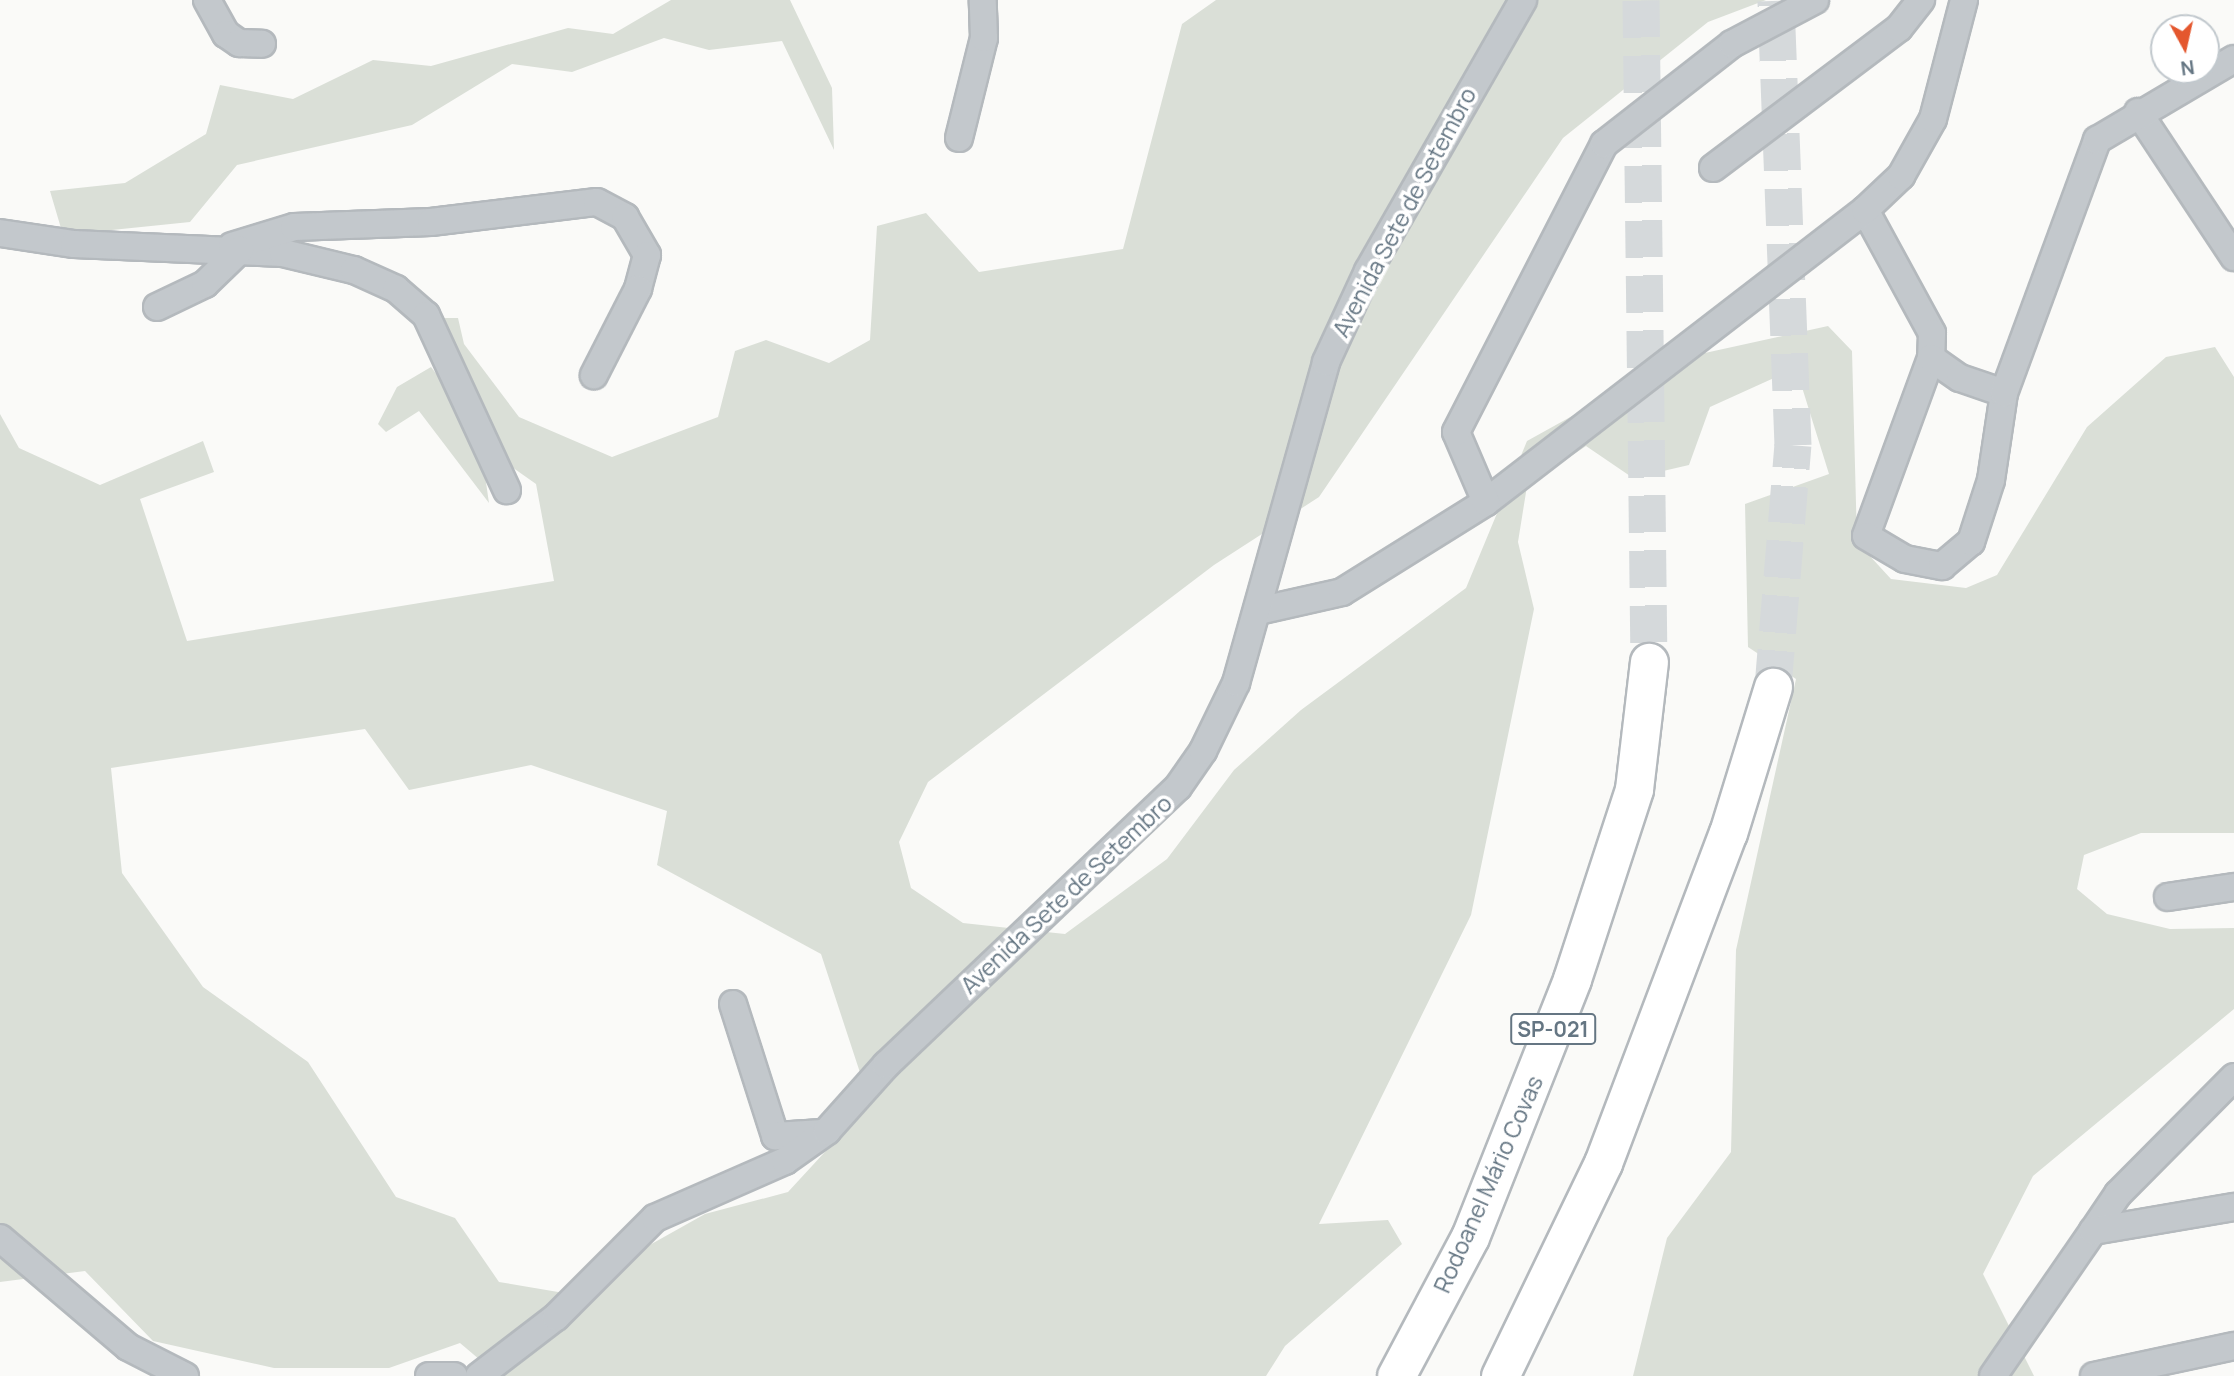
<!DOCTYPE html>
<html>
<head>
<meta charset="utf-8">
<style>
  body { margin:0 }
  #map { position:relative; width:2234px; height:1376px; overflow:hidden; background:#fafaf8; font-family:Manrope,sans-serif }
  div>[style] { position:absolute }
  .green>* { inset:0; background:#dadfd7 }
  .highway-tunnel>* { height:37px; margin-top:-18.5px; transform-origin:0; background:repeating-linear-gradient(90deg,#d5d9db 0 37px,transparent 0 55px) }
  .roads { filter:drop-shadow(2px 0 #b4b9bd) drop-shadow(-2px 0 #b4b9bd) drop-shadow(0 2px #b4b9bd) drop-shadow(0 -2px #b4b9bd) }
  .minor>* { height:26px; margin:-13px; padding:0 13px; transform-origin:13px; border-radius:13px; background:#c3c8cc }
  .highway>* { height:37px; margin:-18.5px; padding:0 18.5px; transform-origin:18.5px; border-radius:18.5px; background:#fff }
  span { translate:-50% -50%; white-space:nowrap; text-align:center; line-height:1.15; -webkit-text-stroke:7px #fff; paint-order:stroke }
  .shield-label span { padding:2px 5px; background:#fff; border:2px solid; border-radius:5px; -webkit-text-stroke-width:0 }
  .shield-label { font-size:21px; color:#657683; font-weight:700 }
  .street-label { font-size:23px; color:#657683 }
  .north { position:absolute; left:2150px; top:14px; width:70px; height:70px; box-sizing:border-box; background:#fff; border:2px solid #c1c8cd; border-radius:50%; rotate:172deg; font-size:19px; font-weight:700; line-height:28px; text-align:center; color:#657683 }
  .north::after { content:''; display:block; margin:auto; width:24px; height:32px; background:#e4572e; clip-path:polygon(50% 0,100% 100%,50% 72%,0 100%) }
</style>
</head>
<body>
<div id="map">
  <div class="green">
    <i style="clip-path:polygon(671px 0,790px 0,832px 88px,834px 150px,782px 41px,709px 50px,664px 38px,572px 72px,512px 64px,412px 125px,237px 165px,190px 222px,63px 235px,50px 191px,125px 183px,206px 134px,220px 85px,293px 99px,373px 60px,431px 66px,568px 28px,613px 34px)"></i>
    <i style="clip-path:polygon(evenodd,1216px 0,1766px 0,1708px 22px,1563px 138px,1319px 497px,1214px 565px,928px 782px,899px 842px,911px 888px,963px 923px,1065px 934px,1167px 859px,1234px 770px,1301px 710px,1466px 588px,1527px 441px,1673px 360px,1828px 326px,1852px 351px,1857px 542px,1891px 579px,1966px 588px,1997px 575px,2087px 427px,2166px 357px,2215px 347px,2234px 377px,2234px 833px,2141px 833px,2084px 855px,2077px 889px,2107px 914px,2170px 929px,2234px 928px,2234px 1009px,2033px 1176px,1983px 1274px,2034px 1376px,1633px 1376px,1667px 1238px,1731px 1152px,1736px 950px,1796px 679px,1748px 647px,1745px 504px,1829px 474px,1796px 368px,1710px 407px,1689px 465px,1633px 478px,1586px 446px,1527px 486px,1518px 542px,1534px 609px,1471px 915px,1319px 1224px,1388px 1220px,1402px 1244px,1285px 1346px,1266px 1376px,499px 1376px,460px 1343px,389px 1368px,274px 1368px,153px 1341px,85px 1271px,0 1282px,0 414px,19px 448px,100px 485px,203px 441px,214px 472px,140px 499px,187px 641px,554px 581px,536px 484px,495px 455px,483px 462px,489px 503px,419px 411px,386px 432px,378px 424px,397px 387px,431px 367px,460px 405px,441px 318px,458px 318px,464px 344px,519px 417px,612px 457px,718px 417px,735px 351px,766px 340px,829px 363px,870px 340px,877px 226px,926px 213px,979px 272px,1123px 249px,1182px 24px,1216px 0,365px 729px,409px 790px,531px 765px,667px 811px,657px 865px,821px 954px,870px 1103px,788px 1192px,705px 1214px,564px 1293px,499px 1282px,455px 1218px,396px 1197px,308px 1062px,203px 987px,122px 873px,111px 768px,365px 729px)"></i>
  </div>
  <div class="highway-tunnel">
    <i style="left:1641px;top:0;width:662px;rotate:89.31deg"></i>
    <i style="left:1773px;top:687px;width:243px;rotate:-85.3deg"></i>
    <i style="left:1793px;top:445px;width:445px;rotate:-92.2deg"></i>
  </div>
  <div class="roads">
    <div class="minor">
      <i style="left:207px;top:0;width:39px;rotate:61deg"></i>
      <i style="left:226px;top:34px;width:16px;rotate:35deg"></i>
      <i style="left:239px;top:43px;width:23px;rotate:2deg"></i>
      <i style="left:2138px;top:112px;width:174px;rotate:56.5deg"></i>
      <i style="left:959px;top:138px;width:103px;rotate:-76deg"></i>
      <i style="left:984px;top:38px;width:38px;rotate:-92deg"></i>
      <i style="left:1713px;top:168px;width:233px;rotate:-37deg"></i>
      <i style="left:1899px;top:28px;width:36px;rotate:-52deg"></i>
      <i style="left:1865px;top:210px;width:140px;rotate:61.4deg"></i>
      <i style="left:1932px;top:333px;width:25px;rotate:92deg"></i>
      <i style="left:1931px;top:358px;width:189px;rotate:110.1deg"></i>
      <i style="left:1866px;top:536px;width:45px;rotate:30.5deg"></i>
      <i style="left:1905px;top:559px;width:38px;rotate:11deg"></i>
      <i style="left:1942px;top:566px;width:38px;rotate:-40deg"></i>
      <i style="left:1971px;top:542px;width:65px;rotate:-72.1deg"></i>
      <i style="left:1991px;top:480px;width:88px;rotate:-81.5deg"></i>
      <i style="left:0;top:233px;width:75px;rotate:8.5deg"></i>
      <i style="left:74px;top:244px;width:209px;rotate:2.5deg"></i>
      <i style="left:283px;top:253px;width:73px;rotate:13.5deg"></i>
      <i style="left:354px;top:270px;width:46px;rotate:24.3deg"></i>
      <i style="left:396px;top:289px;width:40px;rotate:41deg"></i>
      <i style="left:426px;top:315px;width:193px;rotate:65.2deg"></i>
      <i style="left:232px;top:246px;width:65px;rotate:-17deg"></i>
      <i style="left:294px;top:227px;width:137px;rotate:-2.1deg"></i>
      <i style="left:431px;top:222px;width:167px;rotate:-6.9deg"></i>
      <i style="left:597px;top:202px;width:32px;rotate:28deg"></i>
      <i style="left:625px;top:217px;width:44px;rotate:59.9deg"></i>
      <i style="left:647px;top:255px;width:35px;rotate:105deg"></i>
      <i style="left:638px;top:289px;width:97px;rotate:117.1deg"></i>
      <i style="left:157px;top:307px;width:53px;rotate:-25.6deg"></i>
      <i style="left:205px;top:284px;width:49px;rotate:-44.2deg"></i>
      <i style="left:1931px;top:358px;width:35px;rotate:35deg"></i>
      <i style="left:1960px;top:378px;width:46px;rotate:18.8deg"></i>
      <i style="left:2004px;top:393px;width:270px;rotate:-69.8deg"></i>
      <i style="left:2097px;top:140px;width:159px;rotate:-30.6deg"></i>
      <i style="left:1486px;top:502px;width:478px;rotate:-37.6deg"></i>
      <i style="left:1865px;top:210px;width:50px;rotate:-43.4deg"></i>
      <i style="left:1901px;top:176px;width:65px;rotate:-60.7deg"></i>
      <i style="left:1933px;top:119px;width:123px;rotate:-75.4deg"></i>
      <i style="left:1258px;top:611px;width:86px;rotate:-12.7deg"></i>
      <i style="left:1342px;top:592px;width:170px;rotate:-32deg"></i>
      <i style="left:1486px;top:502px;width:76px;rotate:-113.2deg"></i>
      <i style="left:1456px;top:432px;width:324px;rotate:-62.8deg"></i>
      <i style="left:1604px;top:144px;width:162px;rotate:-38deg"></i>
      <i style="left:1732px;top:44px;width:94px;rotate:-27.9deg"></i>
      <i style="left:2168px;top:897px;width:67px;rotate:-8.6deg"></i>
      <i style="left:733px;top:1004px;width:139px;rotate:72.3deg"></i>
      <i style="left:775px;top:1136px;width:47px;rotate:-3.7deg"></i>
      <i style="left:2093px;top:1231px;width:45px;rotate:-56deg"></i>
      <i style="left:2118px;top:1194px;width:165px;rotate:-45.2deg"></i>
      <i style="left:0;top:1238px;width:168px;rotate:40.4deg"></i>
      <i style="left:128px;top:1347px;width:64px;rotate:27deg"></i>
      <i style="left:429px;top:1376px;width:25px"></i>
      <i style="left:479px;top:1376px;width:97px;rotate:-37.5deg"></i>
      <i style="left:556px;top:1317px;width:140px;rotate:-45deg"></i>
      <i style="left:655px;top:1218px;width:142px;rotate:-23.7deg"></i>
      <i style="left:785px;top:1161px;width:52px;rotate:-35.5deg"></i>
      <i style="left:827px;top:1131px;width:89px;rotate:-48.2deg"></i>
      <i style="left:886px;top:1065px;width:403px;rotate:-43.6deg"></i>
      <i style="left:1178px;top:787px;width:44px;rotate:-55.2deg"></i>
      <i style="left:1203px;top:751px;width:76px;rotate:-64.1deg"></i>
      <i style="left:1236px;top:683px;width:333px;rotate:-74.3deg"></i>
      <i style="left:1326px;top:362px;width:100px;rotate:-65.2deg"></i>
      <i style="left:1368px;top:271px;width:312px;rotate:-60.2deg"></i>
      <i style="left:1993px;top:1376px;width:176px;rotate:-55.4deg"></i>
      <i style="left:2093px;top:1231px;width:143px;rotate:-9.7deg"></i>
      <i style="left:2094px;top:1376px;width:143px;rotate:-12.1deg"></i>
    </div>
    <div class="highway">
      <i style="left:1396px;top:1376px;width:157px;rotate:-62deg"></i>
      <i style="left:1470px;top:1237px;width:277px;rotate:-68.4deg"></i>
      <i style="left:1572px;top:979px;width:200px;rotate:-71.9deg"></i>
      <i style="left:1634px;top:789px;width:128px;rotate:-83.3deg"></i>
      <i style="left:1500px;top:1376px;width:237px;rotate:-64.2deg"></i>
      <i style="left:1603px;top:1163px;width:353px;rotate:-69.3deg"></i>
      <i style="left:1728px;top:833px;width:153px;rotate:-72.9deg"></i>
    </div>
  </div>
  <div class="shield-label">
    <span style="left:1553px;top:1029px">SP-021</span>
  </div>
  <div class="street-label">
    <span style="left:1404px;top:212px;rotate:-62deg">Avenida Sete de Setembro</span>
    <span style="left:1066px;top:894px;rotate:-43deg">Avenida Sete de Setembro</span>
    <span style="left:1488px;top:1184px;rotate:-66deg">Rodoanel Mário Covas</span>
  </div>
  <div class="north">N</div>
</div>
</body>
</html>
